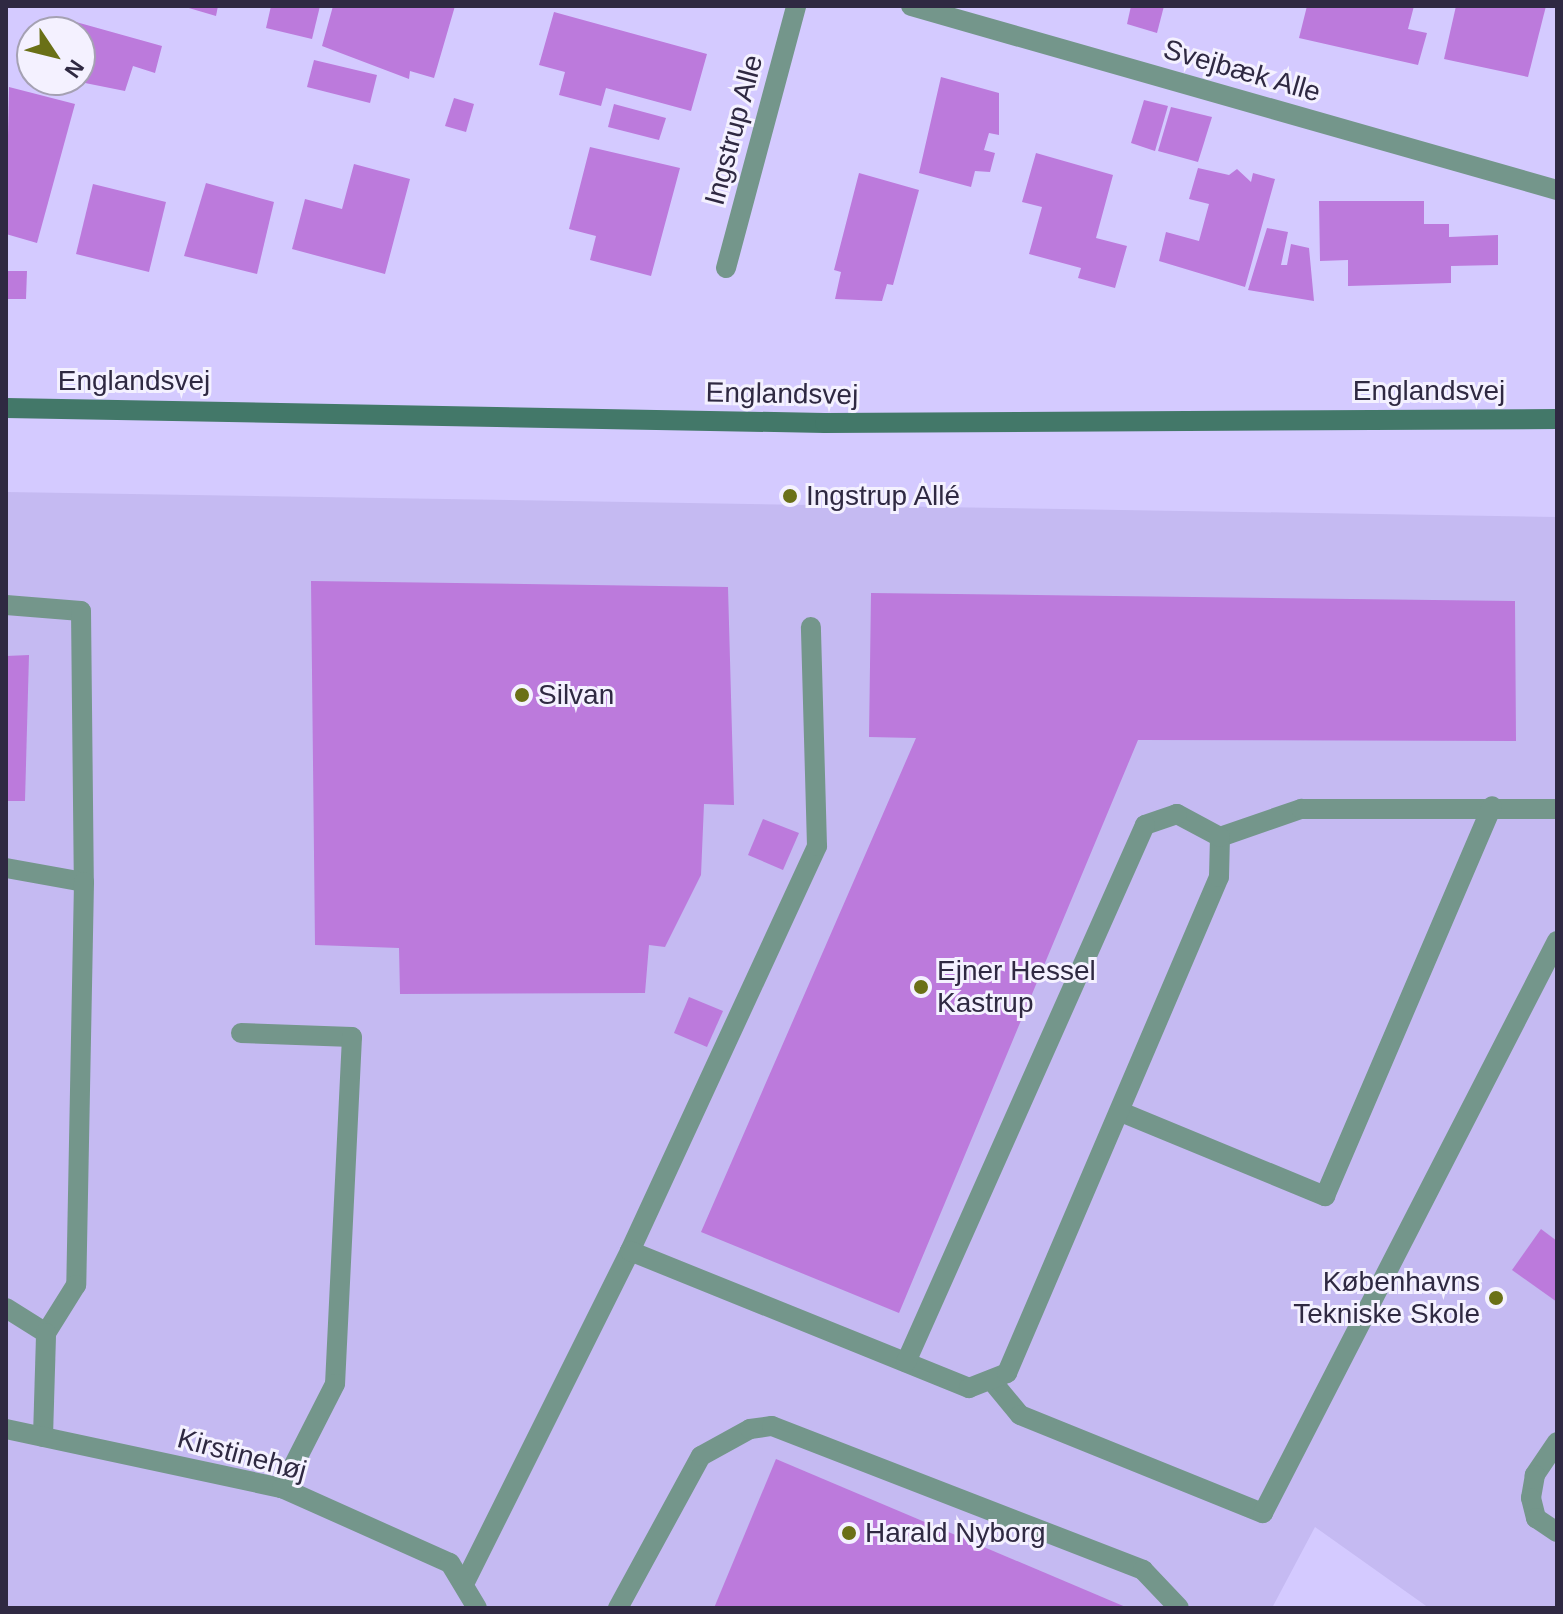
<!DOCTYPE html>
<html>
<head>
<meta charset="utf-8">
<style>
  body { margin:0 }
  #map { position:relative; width:1563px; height:1614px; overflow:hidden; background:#d4caff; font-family:Helvetica,sans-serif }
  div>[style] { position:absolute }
  .built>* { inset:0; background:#c5baf2 }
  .building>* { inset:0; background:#bc7adc }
  .lane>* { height:20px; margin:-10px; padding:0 10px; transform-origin:10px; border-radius:10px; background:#74968b }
  .street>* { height:20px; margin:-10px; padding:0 10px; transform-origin:10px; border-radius:10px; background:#74968b }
  .secondary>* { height:20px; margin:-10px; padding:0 10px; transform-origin:10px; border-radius:10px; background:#437869 }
  .dots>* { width:22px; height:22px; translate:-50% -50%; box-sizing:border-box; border:4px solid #f4f1ff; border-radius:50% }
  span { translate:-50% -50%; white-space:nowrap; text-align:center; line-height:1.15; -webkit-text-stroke:6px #f4f1ff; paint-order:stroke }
  .street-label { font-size:28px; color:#2f2942 }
  .poi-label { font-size:28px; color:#2f2942 }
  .left { translate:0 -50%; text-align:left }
  .right { translate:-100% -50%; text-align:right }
  .frame { position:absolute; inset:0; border:8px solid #2f2942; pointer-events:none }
  .north { position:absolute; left:16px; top:16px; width:80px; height:80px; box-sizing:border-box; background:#f4f1ff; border:2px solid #a5a1b3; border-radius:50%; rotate:125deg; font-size:22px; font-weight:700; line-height:32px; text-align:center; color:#2f2942 }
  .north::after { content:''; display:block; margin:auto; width:28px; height:36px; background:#6a7017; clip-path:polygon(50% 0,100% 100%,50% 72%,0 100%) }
</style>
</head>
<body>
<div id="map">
  <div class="built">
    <i style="clip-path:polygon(6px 492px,1557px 517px,1557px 1608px,1429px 1608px,1315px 1527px,1272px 1608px,6px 1608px)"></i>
  </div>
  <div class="building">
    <i style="clip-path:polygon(182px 6px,218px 6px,216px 16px)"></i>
    <i style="clip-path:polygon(271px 6px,320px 6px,312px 39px,266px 28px)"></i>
    <i style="clip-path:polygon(333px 6px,455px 6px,434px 78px,410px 71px,409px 79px,322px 46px)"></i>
    <i style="clip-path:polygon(1131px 6px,1164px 6px,1157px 33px,1127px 24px)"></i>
    <i style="clip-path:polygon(1307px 6px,1414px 6px,1408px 29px,1427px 33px,1418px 65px,1299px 38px)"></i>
    <i style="clip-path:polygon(1456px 6px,1546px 6px,1528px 77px,1444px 59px)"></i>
    <i style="clip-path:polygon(554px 12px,707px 54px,691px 111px,606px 88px,601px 106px,559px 95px,565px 72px,539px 65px)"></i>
    <i style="clip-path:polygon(76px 22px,162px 46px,155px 73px,133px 66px,125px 91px,80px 82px)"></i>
    <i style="clip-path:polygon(314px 60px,377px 75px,370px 103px,307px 87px)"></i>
    <i style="clip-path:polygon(941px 77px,999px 93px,999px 135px,989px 133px,984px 150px,995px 153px,990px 172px,975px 171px,971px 187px,919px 173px)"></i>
    <i style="clip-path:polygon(9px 87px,75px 104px,37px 243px,6px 234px)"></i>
    <i style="clip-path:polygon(454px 98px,474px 104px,466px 132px,445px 126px)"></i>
    <i style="clip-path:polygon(1144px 100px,1168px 106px,1155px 151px,1131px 143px)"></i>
    <i style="clip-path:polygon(614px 104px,666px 118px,659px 140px,608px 127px)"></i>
    <i style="clip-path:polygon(1171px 107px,1212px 117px,1198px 162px,1158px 151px)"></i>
    <i style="clip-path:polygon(590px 147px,680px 168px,651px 276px,590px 260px,596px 236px,569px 229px)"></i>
    <i style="clip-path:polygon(1036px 153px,1113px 175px,1096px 238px,1127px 246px,1115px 288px,1078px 278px,1081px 268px,1029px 254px,1042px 207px,1022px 202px)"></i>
    <i style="clip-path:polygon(354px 164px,410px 179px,385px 274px,292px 249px,305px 199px,342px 209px)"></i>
    <i style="clip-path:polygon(1198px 168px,1229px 175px,1237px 169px,1251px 182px,1253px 173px,1275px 179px,1245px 287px,1159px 261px,1166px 232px,1199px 241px,1209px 204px,1189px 199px)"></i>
    <i style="clip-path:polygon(859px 173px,919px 190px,893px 285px,887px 284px,882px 301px,835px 299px,841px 272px,834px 270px)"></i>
    <i style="clip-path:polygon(206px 183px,274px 202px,257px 274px,184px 256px)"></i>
    <i style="clip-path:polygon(93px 184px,166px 202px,149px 272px,76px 254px)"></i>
    <i style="clip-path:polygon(1319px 201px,1424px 201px,1424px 224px,1449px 224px,1449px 237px,1498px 235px,1498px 265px,1451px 266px,1451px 283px,1348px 286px,1348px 260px,1320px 261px)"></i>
    <i style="clip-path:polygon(1267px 228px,1288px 232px,1281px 265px,1287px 265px,1291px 244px,1309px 248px,1314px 301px,1248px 290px)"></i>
    <i style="clip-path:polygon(6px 271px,27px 271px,26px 299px,6px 299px)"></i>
    <i style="clip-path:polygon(311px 581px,728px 587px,734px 805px,704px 804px,701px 875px,665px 947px,649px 945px,645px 993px,400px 994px,399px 948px,315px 945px)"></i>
    <i style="clip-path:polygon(871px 593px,1515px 601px,1516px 741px,1138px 740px,899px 1313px,701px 1232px,916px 738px,869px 737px)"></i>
    <i style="clip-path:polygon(29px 655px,25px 801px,6px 801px,6px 656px)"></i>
    <i style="clip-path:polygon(763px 819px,799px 833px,783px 870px,748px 855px)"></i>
    <i style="clip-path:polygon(689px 997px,723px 1011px,707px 1047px,674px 1033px)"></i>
    <i style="clip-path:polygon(1541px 1229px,1557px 1241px,1557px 1302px,1512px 1270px)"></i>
    <i style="clip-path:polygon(776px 1459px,1128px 1608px,714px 1608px)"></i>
  </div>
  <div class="lane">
    <i style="left:6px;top:605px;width:75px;rotate:4.6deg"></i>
    <i style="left:81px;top:611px;width:271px;rotate:89.4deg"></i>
    <i style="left:1220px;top:837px;width:86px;rotate:-19.1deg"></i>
    <i style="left:1301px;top:809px;width:256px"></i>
    <i style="left:6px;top:868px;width:79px;rotate:10.2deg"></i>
    <i style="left:84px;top:882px;width:403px;rotate:91.1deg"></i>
    <i style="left:76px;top:1285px;width:57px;rotate:122deg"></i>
    <i style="left:46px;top:1333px;width:47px;rotate:-148deg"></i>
    <i style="left:241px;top:1033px;width:111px;rotate:2.1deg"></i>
    <i style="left:352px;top:1037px;width:347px;rotate:92.8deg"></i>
    <i style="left:335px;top:1384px;width:117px;rotate:117deg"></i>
    <i style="left:1121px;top:1112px;width:221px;rotate:22.4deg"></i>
    <i style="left:1325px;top:1196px;width:424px;rotate:-66.8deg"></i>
    <i style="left:630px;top:1251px;width:446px;rotate:-65.2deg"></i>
    <i style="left:817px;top:846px;width:219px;rotate:-91.6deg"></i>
    <i style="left:991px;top:1380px;width:45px;rotate:50.4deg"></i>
    <i style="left:1020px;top:1415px;width:262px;rotate:22deg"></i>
    <i style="left:1263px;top:1513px;width:643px;rotate:-62.8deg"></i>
    <i style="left:43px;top:1437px;width:104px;rotate:-88.3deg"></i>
    <i style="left:1557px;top:1442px;width:40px;rotate:124deg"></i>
    <i style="left:1535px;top:1475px;width:23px;rotate:100deg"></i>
    <i style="left:1531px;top:1498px;width:21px;rotate:76deg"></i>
    <i style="left:1536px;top:1518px;width:25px;rotate:34deg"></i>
    <i style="left:466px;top:1580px;width:368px;rotate:-63.5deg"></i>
    <i style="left:630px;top:1251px;width:366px;rotate:22deg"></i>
    <i style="left:969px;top:1388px;width:41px;rotate:-21.5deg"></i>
    <i style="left:1007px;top:1373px;width:539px;rotate:-66.86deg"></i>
    <i style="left:1219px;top:877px;width:40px;rotate:-88.6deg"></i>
    <i style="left:1220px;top:837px;width:49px;rotate:-151.9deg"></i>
    <i style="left:1177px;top:814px;width:34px;rotate:161deg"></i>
    <i style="left:1145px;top:825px;width:588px;rotate:113.99deg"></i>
    <i style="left:618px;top:1608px;width:173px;rotate:-61.4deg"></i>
    <i style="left:701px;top:1456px;width:56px;rotate:-28.9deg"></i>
    <i style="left:750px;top:1429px;width:22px;rotate:-8deg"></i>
    <i style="left:772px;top:1426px;width:398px;rotate:21.2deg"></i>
    <i style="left:1143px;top:1570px;width:52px;rotate:46.5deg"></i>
  </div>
  <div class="street">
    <i style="left:911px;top:6px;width:672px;rotate:15.9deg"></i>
    <i style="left:726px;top:268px;width:271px;rotate:-75deg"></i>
    <i style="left:6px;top:1429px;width:282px;rotate:12.1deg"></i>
    <i style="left:282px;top:1488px;width:184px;rotate:24.1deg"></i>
    <i style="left:450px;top:1563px;width:52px;rotate:59deg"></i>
  </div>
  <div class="secondary">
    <i style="left:6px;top:408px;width:819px;rotate:1.05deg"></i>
    <i style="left:825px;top:423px;width:732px;rotate:-0.31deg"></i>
  </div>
  <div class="dots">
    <i style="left:790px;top:496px;background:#6a7017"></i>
    <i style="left:522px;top:695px;background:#6a7017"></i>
    <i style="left:921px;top:987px;background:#6a7017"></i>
    <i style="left:1496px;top:1298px;background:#6a7017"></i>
    <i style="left:849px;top:1533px;background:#6a7017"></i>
  </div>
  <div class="street-label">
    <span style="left:1242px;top:71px;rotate:16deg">Svejbæk Alle</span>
    <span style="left:734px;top:130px;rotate:-75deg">Ingstrup Alle</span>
    <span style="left:134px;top:381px">Englandsvej</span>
    <span style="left:1429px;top:391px">Englandsvej</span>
    <span style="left:782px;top:394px;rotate:1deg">Englandsvej</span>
    <span style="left:242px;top:1455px;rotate:15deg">Kirstinehøj</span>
  </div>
  <div class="poi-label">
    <span class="left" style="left:806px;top:496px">Ingstrup Allé</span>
    <span class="left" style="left:538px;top:695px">Silvan</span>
    <span class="left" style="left:937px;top:987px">Ejner Hessel<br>Kastrup</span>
    <span class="right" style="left:1480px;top:1298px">Københavns<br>Tekniske Skole</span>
    <span class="left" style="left:865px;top:1533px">Harald Nyborg</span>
  </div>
  <div class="frame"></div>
  <div class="north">N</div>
</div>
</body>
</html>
